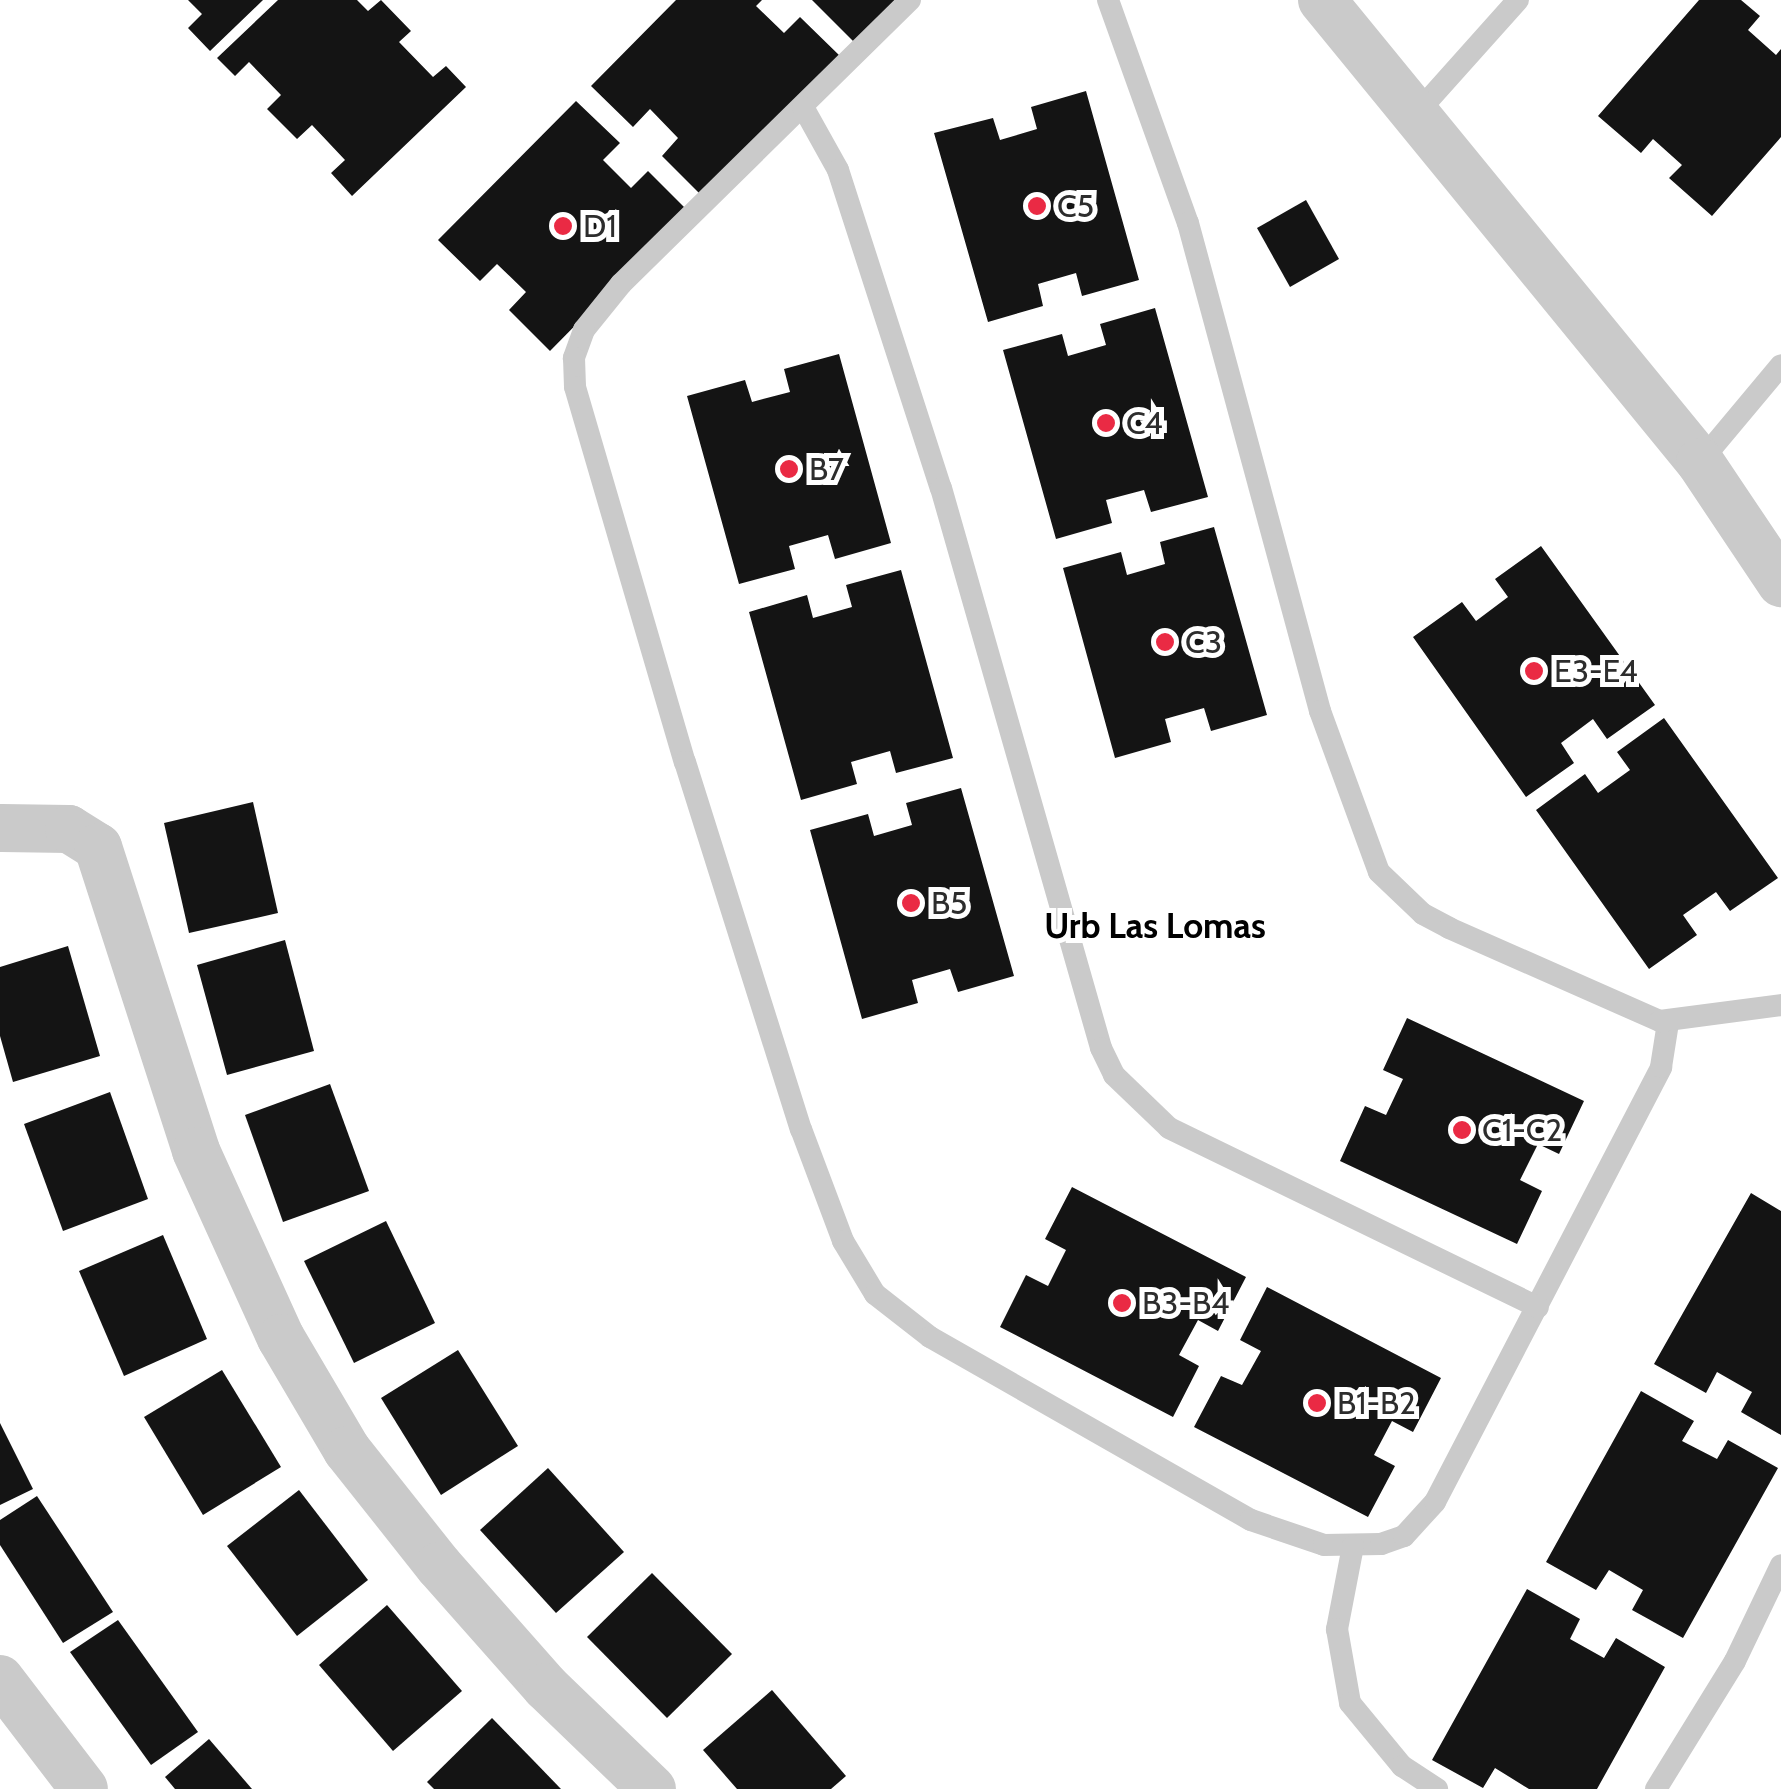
<!DOCTYPE html>
<html>
<head>
<meta charset="utf-8">
<style>
  body { margin:0 }
  #map { position:relative; width:1781px; height:1789px; overflow:hidden; background:#fff; font-family:Cabin,sans-serif }
  div>[style] { position:absolute }
  .building>* { inset:0; background:#141414 }
  .service>* { height:22px; margin:-11px; padding:0 11px; transform-origin:11px; border-radius:11px; background:#cacaca }
  .minor>* { height:48px; margin:-24px; padding:0 24px; transform-origin:24px; border-radius:24px; background:#cacaca }
  .dots>* { width:28px; height:28px; translate:-50% -50%; box-sizing:border-box; border:5px solid #fff; border-radius:50% }
  span { translate:-50% -50%; white-space:nowrap; text-align:center; line-height:1.15; -webkit-text-stroke:10px #fff; paint-order:stroke }
  .poi-label { font-size:32px; color:#2d2d2d }
  .left { translate:0 -50%; text-align:left }
  .neighbourhood-label { font-size:35px; color:#000; font-weight:700 }
</style>
</head>
<body>
<div id="map">
  <div class="building">
    <i style="clip-path:polygon(188px 0,263px 0,210px 51px,188px 28px,202px 14px)"></i>
    <i style="clip-path:polygon(278px 0,357px 0,368px 11px,381px 0,411px 31px,399px 42px,433px 77px,446px 66px,466px 87px,352px 196px,331px 173px,345px 160px,312px 125px,297px 139px,267px 109px,281px 95px,249px 62px,235px 76px,217px 58px)"></i>
    <i style="clip-path:polygon(676px 0,762px 0,756px 6px,784px 33px,800px 17px,841px 57px,703px 197px,662px 156px,678px 138px,650px 109px,633px 127px,591px 86px)"></i>
    <i style="clip-path:polygon(812px 0,895px 0,854px 42px)"></i>
    <i style="clip-path:polygon(1699px 0,1741px 0,1760px 16px,1748px 30px,1776px 55px,1781px 49px,1781px 137px,1712px 216px,1669px 178px,1682px 165px,1653px 139px,1641px 153px,1598px 116px)"></i>
    <i style="clip-path:polygon(1086px 91px,1139px 280px,1082px 296px,1076px 273px,1038px 284px,1043px 306px,988px 322px,934px 133px,993px 118px,1000px 140px,1037px 129px,1031px 107px)"></i>
    <i style="clip-path:polygon(576px 101px,620px 143px,603px 160px,631px 188px,648px 171px,688px 211px,550px 351px,509px 310px,526px 292px,497px 264px,480px 281px,438px 240px)"></i>
    <i style="clip-path:polygon(1306px 200px,1339px 259px,1290px 287px,1257px 228px)"></i>
    <i style="clip-path:polygon(1155px 308px,1208px 497px,1151px 512px,1144px 490px,1106px 500px,1112px 523px,1056px 539px,1003px 350px,1062px 334px,1068px 356px,1106px 345px,1100px 324px)"></i>
    <i style="clip-path:polygon(839px 354px,891px 543px,835px 559px,828px 535px,789px 546px,795px 569px,739px 584px,687px 396px,745px 380px,752px 402px,790px 392px,784px 369px)"></i>
    <i style="clip-path:polygon(1214px 527px,1267px 715px,1211px 731px,1204px 708px,1165px 719px,1171px 742px,1115px 758px,1063px 568px,1121px 552px,1127px 575px,1165px 564px,1160px 542px)"></i>
    <i style="clip-path:polygon(1541px 546px,1655px 705px,1607px 739px,1593px 719px,1561px 743px,1574px 763px,1526px 797px,1413px 637px,1462px 602px,1476px 621px,1508px 597px,1495px 579px)"></i>
    <i style="clip-path:polygon(901px 570px,953px 758px,896px 773px,890px 751px,851px 762px,857px 784px,801px 800px,749px 612px,807px 595px,813px 618px,852px 607px,846px 585px)"></i>
    <i style="clip-path:polygon(1664px 718px,1778px 878px,1730px 911px,1716px 892px,1683px 915px,1697px 935px,1649px 969px,1536px 810px,1585px 774px,1598px 793px,1630px 770px,1617px 752px)"></i>
    <i style="clip-path:polygon(961px 788px,1014px 976px,958px 992px,950px 969px,912px 980px,918px 1003px,862px 1019px,810px 830px,868px 814px,874px 836px,912px 825px,906px 803px)"></i>
    <i style="clip-path:polygon(253px 802px,278px 913px,189px 933px,164px 823px)"></i>
    <i style="clip-path:polygon(285px 940px,314px 1051px,227px 1075px,197px 965px)"></i>
    <i style="clip-path:polygon(68px 946px,100px 1056px,13px 1082px,0 1036px,0 967px)"></i>
    <i style="clip-path:polygon(1407px 1018px,1584px 1101px,1559px 1154px,1538px 1144px,1520px 1180px,1542px 1191px,1517px 1244px,1340px 1161px,1365px 1106px,1386px 1115px,1403px 1079px,1383px 1070px)"></i>
    <i style="clip-path:polygon(330px 1084px,369px 1191px,283px 1222px,245px 1115px)"></i>
    <i style="clip-path:polygon(110px 1092px,148px 1199px,63px 1231px,24px 1124px)"></i>
    <i style="clip-path:polygon(1072px 1187px,1246px 1277px,1218px 1331px,1198px 1320px,1179px 1355px,1199px 1366px,1173px 1417px,1000px 1327px,1026px 1275px,1048px 1286px,1066px 1250px,1045px 1239px)"></i>
    <i style="clip-path:polygon(1751px 1193px,1781px 1211px,1781px 1435px,1741px 1412px,1752px 1392px,1717px 1372px,1706px 1393px,1654px 1364px)"></i>
    <i style="clip-path:polygon(386px 1221px,435px 1323px,354px 1363px,304px 1261px)"></i>
    <i style="clip-path:polygon(163px 1235px,207px 1339px,124px 1376px,79px 1271px)"></i>
    <i style="clip-path:polygon(1267px 1287px,1441px 1378px,1413px 1432px,1392px 1421px,1374px 1455px,1395px 1466px,1368px 1517px,1194px 1427px,1221px 1376px,1242px 1385px,1261px 1351px,1240px 1340px)"></i>
    <i style="clip-path:polygon(458px 1350px,518px 1446px,441px 1495px,381px 1398px)"></i>
    <i style="clip-path:polygon(222px 1370px,281px 1467px,203px 1515px,144px 1417px)"></i>
    <i style="clip-path:polygon(1641px 1391px,1694px 1421px,1682px 1441px,1717px 1459px,1728px 1440px,1778px 1468px,1683px 1638px,1632px 1610px,1643px 1590px,1609px 1570px,1596px 1590px,1546px 1562px)"></i>
    <i style="clip-path:polygon(0 1423px,33px 1489px,0 1505px)"></i>
    <i style="clip-path:polygon(548px 1468px,624px 1552px,556px 1613px,480px 1530px)"></i>
    <i style="clip-path:polygon(299px 1490px,368px 1580px,297px 1636px,227px 1546px)"></i>
    <i style="clip-path:polygon(37px 1496px,113px 1612px,63px 1643px,0 1545px,0 1520px)"></i>
    <i style="clip-path:polygon(652px 1573px,732px 1654px,667px 1718px,587px 1637px)"></i>
    <i style="clip-path:polygon(1527px 1589px,1580px 1619px,1570px 1639px,1604px 1658px,1616px 1638px,1665px 1667px,1597px 1789px,1529px 1789px,1495px 1768px,1483px 1788px,1432px 1760px)"></i>
    <i style="clip-path:polygon(387px 1605px,462px 1691px,393px 1751px,319px 1665px)"></i>
    <i style="clip-path:polygon(118px 1620px,198px 1732px,151px 1765px,70px 1652px)"></i>
    <i style="clip-path:polygon(772px 1690px,846px 1776px,831px 1789px,737px 1789px,703px 1750px)"></i>
    <i style="clip-path:polygon(492px 1718px,532px 1759px,561px 1789px,434px 1789px,427px 1782px)"></i>
    <i style="clip-path:polygon(209px 1739px,252px 1789px,175px 1789px,165px 1777px)"></i>
  </div>
  <div class="service">
    <i style="left:910px;top:0;width:405px;rotate:135.5deg"></i>
    <i style="left:621px;top:284px;width:59px;rotate:128.8deg"></i>
    <i style="left:584px;top:330px;width:30px;rotate:110deg"></i>
    <i style="left:574px;top:358px;width:29px;rotate:88deg"></i>
    <i style="left:575px;top:387px;width:391px;rotate:73.7deg"></i>
    <i style="left:685px;top:762px;width:385px;rotate:72.5deg"></i>
    <i style="left:801px;top:1129px;width:120px;rotate:69.4deg"></i>
    <i style="left:843px;top:1241px;width:62px;rotate:58.9deg"></i>
    <i style="left:875px;top:1294px;width:70px;rotate:38deg"></i>
    <i style="left:930px;top:1337px;width:369px;rotate:29.7deg"></i>
    <i style="left:1251px;top:1520px;width:77px;rotate:18.9deg"></i>
    <i style="left:1324px;top:1545px;width:57px;rotate:-1deg"></i>
    <i style="left:1381px;top:1544px;width:24px;rotate:-19deg"></i>
    <i style="left:1404px;top:1536px;width:46px;rotate:-47.6deg"></i>
    <i style="left:1435px;top:1502px;width:490px;rotate:-62.5deg"></i>
    <i style="left:1661px;top:1067px;width:45px;rotate:-81deg"></i>
    <i style="left:1108px;top:0;width:237px;rotate:70.3deg"></i>
    <i style="left:1188px;top:223px;width:506px;rotate:74.86deg"></i>
    <i style="left:1320px;top:711px;width:171px;rotate:69.9deg"></i>
    <i style="left:1379px;top:872px;width:61px;rotate:43.7deg"></i>
    <i style="left:1423px;top:914px;width:30px;rotate:28deg"></i>
    <i style="left:1449px;top:928px;width:231px;rotate:23.8deg"></i>
    <i style="left:1660px;top:1021px;width:122px;rotate:-7.5deg"></i>
    <i style="left:803px;top:107px;width:72px;rotate:60.9deg"></i>
    <i style="left:838px;top:170px;width:334px;rotate:72.1deg"></i>
    <i style="left:941px;top:488px;width:582px;rotate:74.05deg"></i>
    <i style="left:1101px;top:1048px;width:30px;rotate:64deg"></i>
    <i style="left:1114px;top:1075px;width:76px;rotate:43.9deg"></i>
    <i style="left:1169px;top:1128px;width:410px;rotate:25.9deg"></i>
    <i style="left:1416px;top:114px;width:153px;rotate:-48.2deg"></i>
    <i style="left:1700px;top:462px;width:126px;rotate:-50.1deg"></i>
    <i style="left:1353px;top:1546px;width:85px;rotate:100.9deg"></i>
    <i style="left:1337px;top:1629px;width:75px;rotate:80deg"></i>
    <i style="left:1350px;top:1703px;width:82px;rotate:50.5deg"></i>
    <i style="left:1402px;top:1766px;width:42px;rotate:33.3deg"></i>
    <i style="left:1656px;top:1789px;width:150px;rotate:-58.3deg"></i>
    <i style="left:1735px;top:1661px;width:106px;rotate:-64.4deg"></i>
  </div>
  <div class="minor">
    <i style="left:1322px;top:0;width:597px;rotate:50.71deg"></i>
    <i style="left:1700px;top:462px;width:146px;rotate:56.2deg"></i>
    <i style="left:2px;top:828px;width:67px;rotate:0.9deg"></i>
    <i style="left:69px;top:829px;width:34px;rotate:32deg"></i>
    <i style="left:98px;top:847px;width:319px;rotate:72.1deg"></i>
    <i style="left:196px;top:1151px;width:205px;rotate:65.6deg"></i>
    <i style="left:281px;top:1338px;width:130px;rotate:59.5deg"></i>
    <i style="left:347px;top:1450px;width:148px;rotate:51.6deg"></i>
    <i style="left:439px;top:1566px;width:162px;rotate:48.5deg"></i>
    <i style="left:546px;top:1687px;width:147px;rotate:43.9deg"></i>
    <i style="left:0;top:1679px;width:138px;rotate:52.6deg"></i>
  </div>
  <div class="dots">
    <i style="left:1037px;top:206px;background:#ea2a44"></i>
    <i style="left:563px;top:226px;background:#ea2a44"></i>
    <i style="left:1106px;top:423px;background:#ea2a44"></i>
    <i style="left:789px;top:469px;background:#ea2a44"></i>
    <i style="left:1165px;top:642px;background:#ea2a44"></i>
    <i style="left:1534px;top:671px;background:#ea2a44"></i>
    <i style="left:911px;top:903px;background:#ea2a44"></i>
    <i style="left:1462px;top:1130px;background:#ea2a44"></i>
    <i style="left:1122px;top:1303px;background:#ea2a44"></i>
    <i style="left:1317px;top:1403px;background:#ea2a44"></i>
  </div>
  <div class="poi-label">
    <span class="left" style="left:1057px;top:206px">C5</span>
    <span class="left" style="left:583px;top:226px">D1</span>
    <span class="left" style="left:1126px;top:423px">C4</span>
    <span class="left" style="left:809px;top:469px">B7</span>
    <span class="left" style="left:1185px;top:642px">C3</span>
    <span class="left" style="left:1554px;top:671px">E3-E4</span>
    <span class="left" style="left:931px;top:903px">B5</span>
    <span class="left" style="left:1482px;top:1130px">C1-C2</span>
    <span class="left" style="left:1142px;top:1303px">B3-B4</span>
    <span class="left" style="left:1337px;top:1403px">B1-B2</span>
  </div>
  <div class="neighbourhood-label">
    <span style="left:1155px;top:926px">Urb Las Lomas</span>
  </div>
</div>
</body>
</html>
